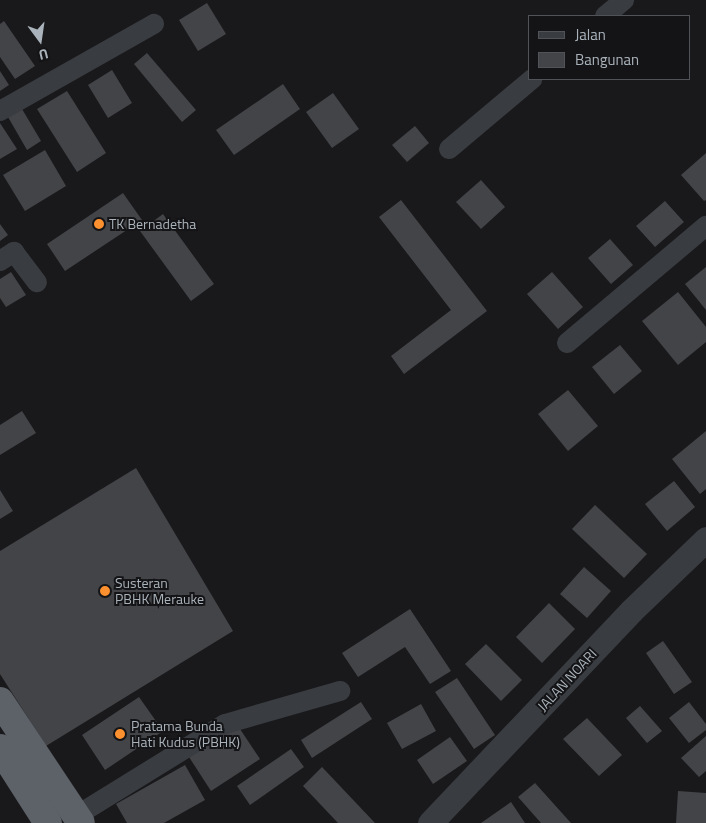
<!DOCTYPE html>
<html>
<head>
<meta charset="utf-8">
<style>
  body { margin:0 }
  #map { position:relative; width:706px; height:823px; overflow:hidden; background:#19191b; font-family:"Titillium Web",sans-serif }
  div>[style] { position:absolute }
  .building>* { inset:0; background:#434448 }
  .minor>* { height:20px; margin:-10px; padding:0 10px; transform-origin:10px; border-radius:10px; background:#393c40 }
  .tertiary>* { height:25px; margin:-12.5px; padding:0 12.5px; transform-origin:12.5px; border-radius:12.5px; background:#393c40 }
  .trunk>* { height:28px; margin:-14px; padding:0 14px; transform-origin:14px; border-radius:14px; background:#5d6269 }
  .dots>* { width:14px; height:14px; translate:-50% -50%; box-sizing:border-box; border:2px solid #141416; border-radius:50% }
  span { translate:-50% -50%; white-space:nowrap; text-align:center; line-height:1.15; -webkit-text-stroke:4px #141416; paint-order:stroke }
  .poi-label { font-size:14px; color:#aab3bb }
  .left { translate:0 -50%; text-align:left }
  .street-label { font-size:14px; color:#aab3bb }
  .legend { position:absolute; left:528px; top:15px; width:162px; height:65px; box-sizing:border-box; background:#141416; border:1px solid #505458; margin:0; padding:6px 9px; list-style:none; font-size:15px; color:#aab3bb }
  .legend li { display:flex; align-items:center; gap:10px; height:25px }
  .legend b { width:25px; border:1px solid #505458 }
  .north { position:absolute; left:15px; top:15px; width:50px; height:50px; -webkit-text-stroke:4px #141416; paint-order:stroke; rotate:166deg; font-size:14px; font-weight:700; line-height:20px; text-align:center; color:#aab3bb }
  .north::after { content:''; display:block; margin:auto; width:18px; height:22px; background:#aab3bb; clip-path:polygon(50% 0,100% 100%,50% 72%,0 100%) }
</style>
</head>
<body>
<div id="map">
  <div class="building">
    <i style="clip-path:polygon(207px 3px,226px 34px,198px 51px,179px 20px)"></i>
    <i style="clip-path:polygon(4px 21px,35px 66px,15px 79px,0 57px,0 24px)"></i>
    <i style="clip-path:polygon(147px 53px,196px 110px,182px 122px,134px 64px)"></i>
    <i style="clip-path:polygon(112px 70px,132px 103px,108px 118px,88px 85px)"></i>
    <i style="clip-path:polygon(0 71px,9px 85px,0 91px)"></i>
    <i style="clip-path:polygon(283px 84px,300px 109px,234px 155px,216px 130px)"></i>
    <i style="clip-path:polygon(67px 91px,106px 153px,77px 172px,37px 109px)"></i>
    <i style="clip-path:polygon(333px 93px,359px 129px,332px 148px,306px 112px)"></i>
    <i style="clip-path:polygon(22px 109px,41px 141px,27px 150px,8px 117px)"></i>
    <i style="clip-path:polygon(0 123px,17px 149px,0 159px)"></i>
    <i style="clip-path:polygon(415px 126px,429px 143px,407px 162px,392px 145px)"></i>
    <i style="clip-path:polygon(45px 150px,66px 186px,25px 211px,3px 175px)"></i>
    <i style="clip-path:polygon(706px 153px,706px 200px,704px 201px,681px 175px)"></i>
    <i style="clip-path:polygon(481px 180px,505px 207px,481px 229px,456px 202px)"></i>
    <i style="clip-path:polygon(123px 193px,142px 220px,65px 271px,47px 244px)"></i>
    <i style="clip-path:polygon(401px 200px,487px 311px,404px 374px,391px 356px,451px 310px,379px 217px)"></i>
    <i style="clip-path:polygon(665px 201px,684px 222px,655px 247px,636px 226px)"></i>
    <i style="clip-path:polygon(163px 214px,214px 284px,191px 301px,140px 231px)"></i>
    <i style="clip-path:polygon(0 224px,8px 235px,0 241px)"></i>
    <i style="clip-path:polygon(610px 239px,633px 265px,611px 284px,588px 258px)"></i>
    <i style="clip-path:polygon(706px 267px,706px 310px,685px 284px)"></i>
    <i style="clip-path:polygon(11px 272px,26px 295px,6px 307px,0 298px,0 279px)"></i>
    <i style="clip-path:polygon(552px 272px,583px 307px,558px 329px,527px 294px)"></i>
    <i style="clip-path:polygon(678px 292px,706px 327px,706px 342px,678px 365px,642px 321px)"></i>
    <i style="clip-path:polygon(620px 345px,642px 371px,614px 394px,592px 367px)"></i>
    <i style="clip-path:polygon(568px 390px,598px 426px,568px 451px,538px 414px)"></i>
    <i style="clip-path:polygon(22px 411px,36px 433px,0 455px,0 425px)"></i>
    <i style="clip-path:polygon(706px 431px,706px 489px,700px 494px,672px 459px)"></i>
    <i style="clip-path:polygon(136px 468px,233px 631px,46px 746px,0 674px,0 551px)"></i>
    <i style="clip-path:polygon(674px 481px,695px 507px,667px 531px,645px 504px)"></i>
    <i style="clip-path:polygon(0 490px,13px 511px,0 519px)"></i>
    <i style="clip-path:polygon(595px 505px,647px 554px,624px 578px,572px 529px)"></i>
    <i style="clip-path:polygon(584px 567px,611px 591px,587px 618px,560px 594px)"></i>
    <i style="clip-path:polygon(549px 603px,575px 629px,542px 663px,516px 637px)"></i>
    <i style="clip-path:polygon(410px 609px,451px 671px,430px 684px,405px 647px,358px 677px,342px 653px)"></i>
    <i style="clip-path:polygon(663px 641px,692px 682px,674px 694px,646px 653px)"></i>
    <i style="clip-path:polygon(486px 644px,522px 680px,501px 701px,465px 664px)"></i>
    <i style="clip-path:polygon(457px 678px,495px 735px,474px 749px,435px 692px)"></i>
    <i style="clip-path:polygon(139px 697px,163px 731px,105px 770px,82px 735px)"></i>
    <i style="clip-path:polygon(361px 702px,372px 719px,312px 758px,301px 740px)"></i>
    <i style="clip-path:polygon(689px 702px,706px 724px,706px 730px,689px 743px,669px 718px)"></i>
    <i style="clip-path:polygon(421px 704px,436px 731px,402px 749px,387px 723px)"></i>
    <i style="clip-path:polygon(640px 706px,662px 731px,647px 743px,626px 718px)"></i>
    <i style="clip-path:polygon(587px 718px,622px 755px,599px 776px,563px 739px)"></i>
    <i style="clip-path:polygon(238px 726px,260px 759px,211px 791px,189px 757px)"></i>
    <i style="clip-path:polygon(706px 736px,706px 771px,699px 777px,681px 758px)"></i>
    <i style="clip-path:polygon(450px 737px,467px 761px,433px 784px,417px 760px)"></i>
    <i style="clip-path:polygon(291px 749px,304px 767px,250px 805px,237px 786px)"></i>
    <i style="clip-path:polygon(185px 765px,205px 800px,164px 823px,127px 823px,116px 804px)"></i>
    <i style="clip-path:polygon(322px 767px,375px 823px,338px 823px,303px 786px)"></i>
    <i style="clip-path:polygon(535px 783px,571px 823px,541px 823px,518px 797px)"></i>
    <i style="clip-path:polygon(678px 791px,706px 793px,706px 823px,676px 823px)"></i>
    <i style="clip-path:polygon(511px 802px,525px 823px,481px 823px)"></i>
  </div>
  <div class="minor">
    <i style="left:605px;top:16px;width:25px;rotate:-40deg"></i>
    <i style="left:0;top:111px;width:177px;rotate:-29.5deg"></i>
    <i style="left:449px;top:149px;width:109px;rotate:-40.1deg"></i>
    <i style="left:0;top:261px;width:17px;rotate:-33deg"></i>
    <i style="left:14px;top:252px;width:38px;rotate:53deg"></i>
    <i style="left:567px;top:343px;width:182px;rotate:-40.1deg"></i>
    <i style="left:76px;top:816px;width:175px;rotate:-31.7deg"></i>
    <i style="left:225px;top:724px;width:120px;rotate:-16deg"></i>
  </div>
  <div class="tertiary">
    <i style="left:430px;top:823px;width:292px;rotate:-46.5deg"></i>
    <i style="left:631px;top:611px;width:104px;rotate:-43.8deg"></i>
  </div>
  <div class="trunk">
    <i style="left:0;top:701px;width:146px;rotate:56.4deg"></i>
    <i style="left:0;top:748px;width:89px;rotate:57.4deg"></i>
  </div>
  <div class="dots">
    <i style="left:99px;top:224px;background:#fd912f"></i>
    <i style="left:105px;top:591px;background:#fd912f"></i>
    <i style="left:120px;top:734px;background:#fd912f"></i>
  </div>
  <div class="poi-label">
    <span class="left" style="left:109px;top:224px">TK Bernadetha</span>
    <span class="left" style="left:115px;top:591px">Susteran<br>PBHK Merauke</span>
    <span class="left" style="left:131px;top:734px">Pratama Bunda<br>Hati Kudus (PBHK)</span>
  </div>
  <div class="street-label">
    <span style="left:567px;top:680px;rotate:-47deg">JALAN NOARI</span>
  </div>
  <ul class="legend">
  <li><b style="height:6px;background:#393c40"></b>Jalan</li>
  <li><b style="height:14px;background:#434448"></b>Bangunan</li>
  </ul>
  <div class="north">U</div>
</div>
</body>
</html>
